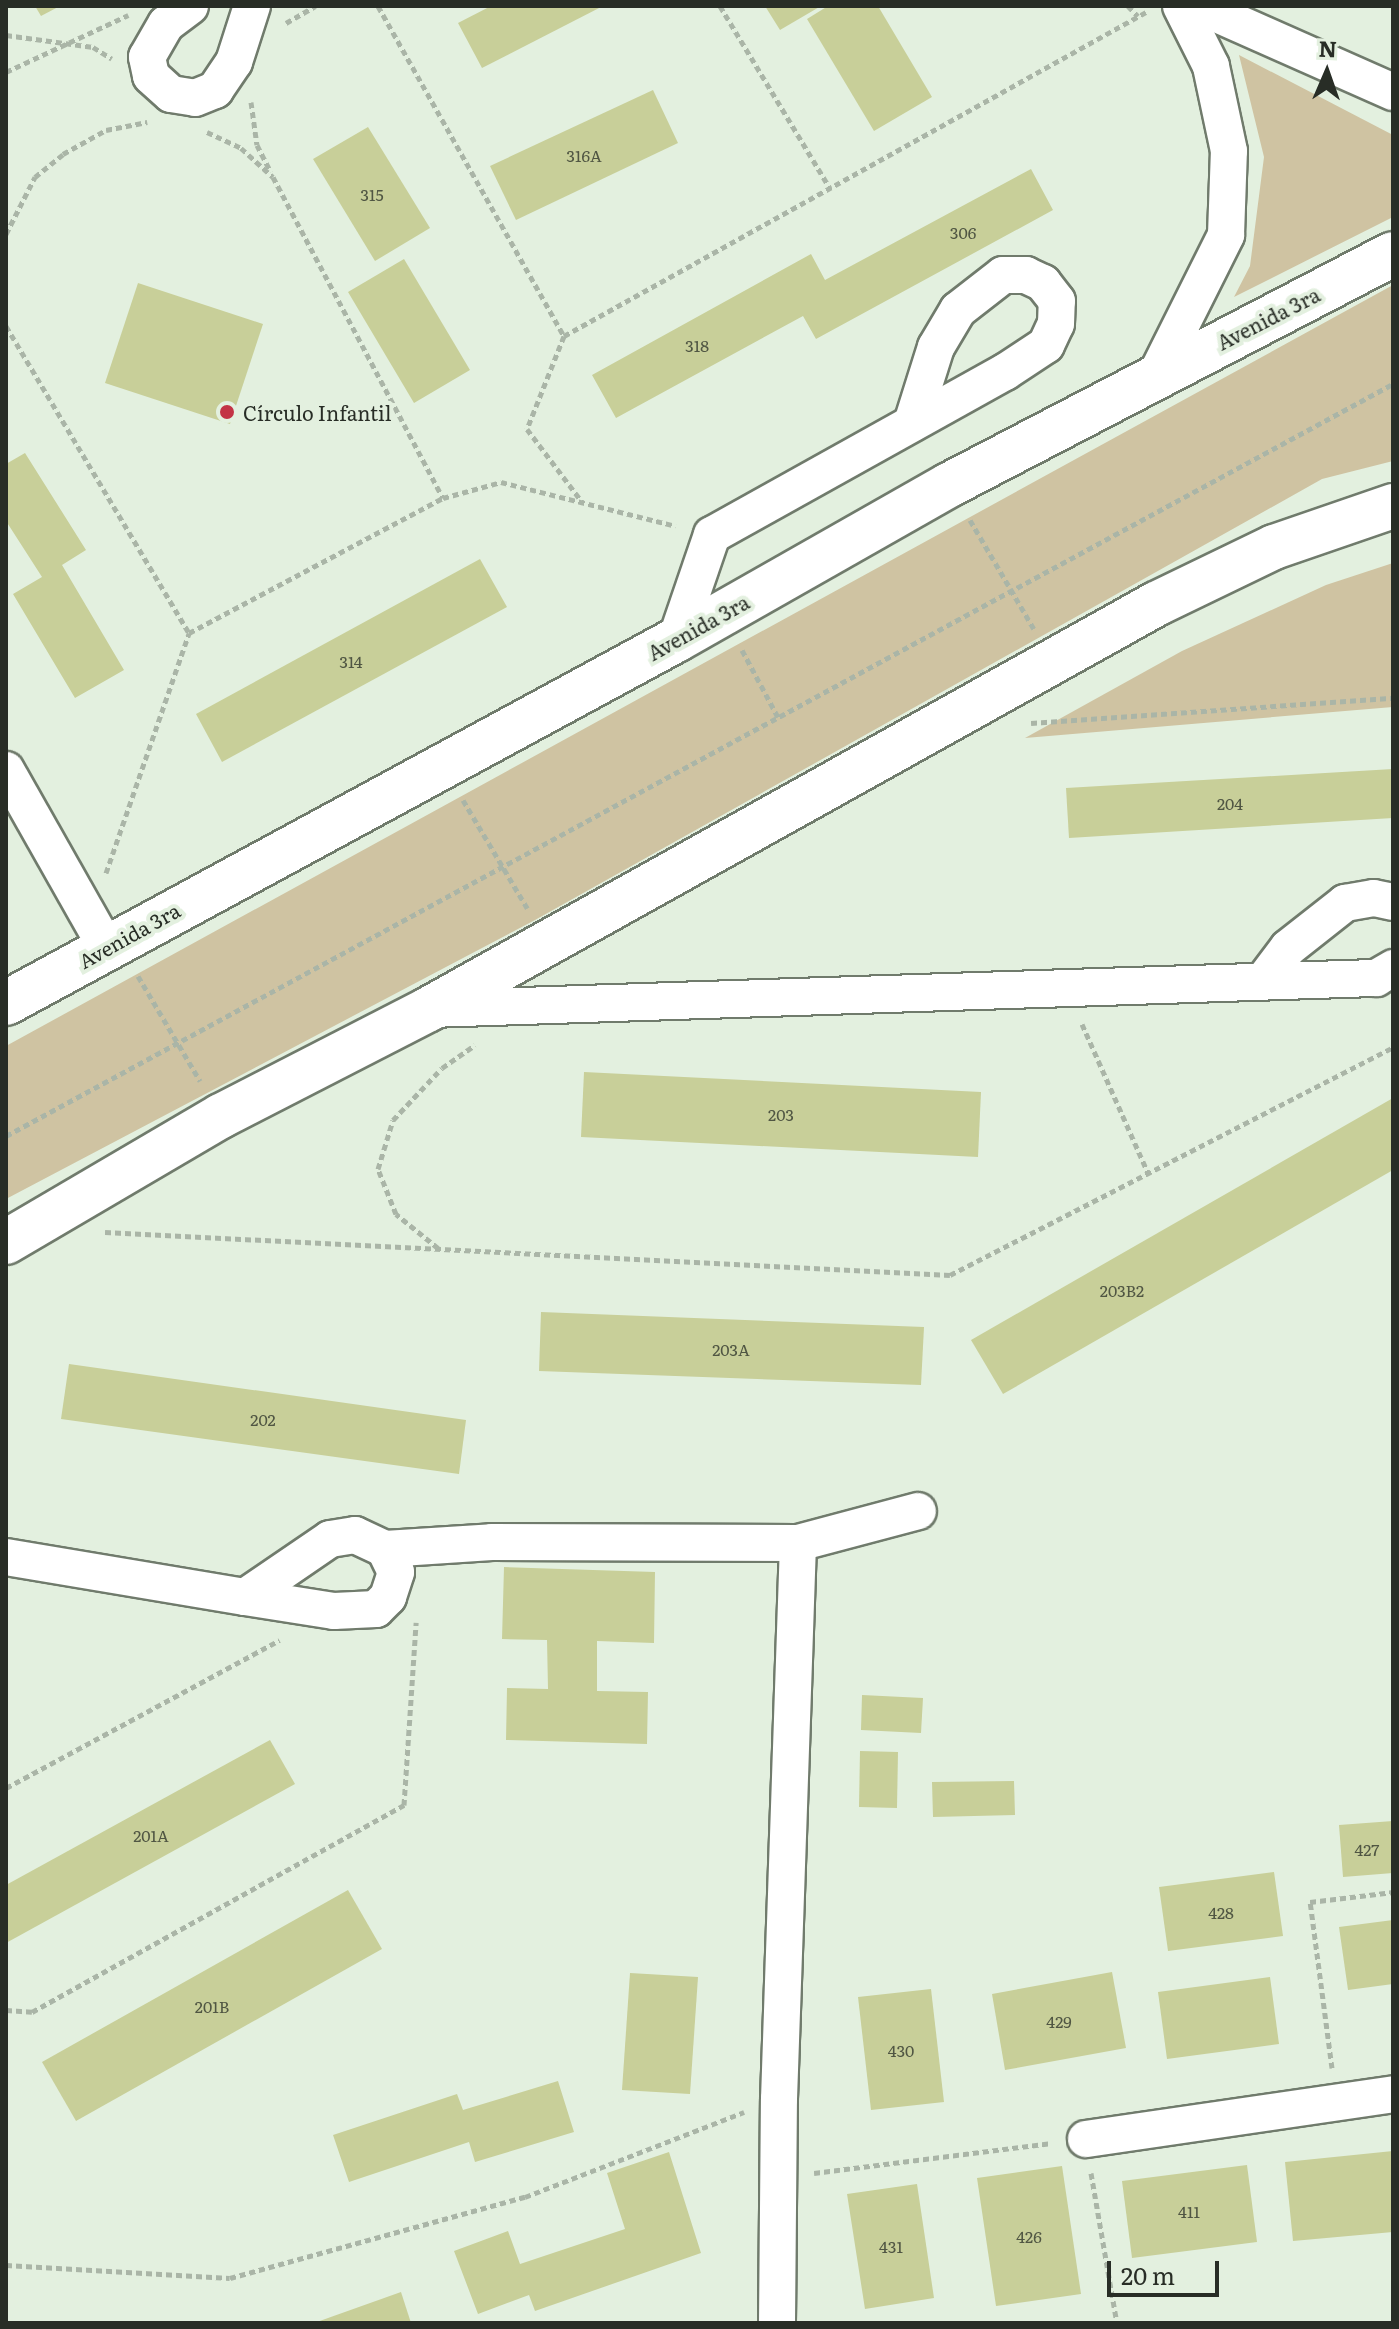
<!DOCTYPE html>
<html>
<head>
<meta charset="utf-8">
<style>
  body { margin:0 }
  #map { position:relative; width:1399px; height:2329px; overflow:hidden; background:#e3f0df; font-family:Literata,serif }
  div>[style] { position:absolute }
  .green>* { inset:0; background:#cfc3a2 }
  .building>* { inset:0; background:#c8cf99 }
  .path>* { height:5px; margin-top:-2.5px; transform-origin:0; background:repeating-linear-gradient(90deg,#aab5a7 0 6px,transparent 0 10px) }
  .roads { filter:drop-shadow(2px 0 #707b6c) drop-shadow(-2px 0 #707b6c) drop-shadow(0 2px #707b6c) drop-shadow(0 -2px #707b6c) }
  .minor>* { height:36px; margin:-18px; padding:0 18px; transform-origin:18px; border-radius:18px; background:#fff }
  .major>* { height:44px; margin:-22px; padding:0 22px; transform-origin:22px; border-radius:22px; background:#fff }
  .dots>* { width:22px; height:22px; translate:-50% -50%; box-sizing:border-box; border:4px solid #e3f0df; border-radius:50% }
  span { translate:-50% -50%; white-space:nowrap; text-align:center; line-height:1.15; -webkit-text-stroke:8px #e3f0df; paint-order:stroke }
  .number-label { font-size:16px; color:#505643 }
  .number-label span { -webkit-text-stroke-width:0 }
  .street-label { font-size:20px; color:#282d26 }
  .poi-label { font-size:20px; color:#282d26 }
  .left { translate:0 -50%; text-align:left }
  .frame { position:absolute; inset:0; border:8px solid #282d26; pointer-events:none }
  .north { position:absolute; left:1287px; top:32px; width:80px; height:80px; -webkit-text-stroke:6px #e3f0df; paint-order:stroke; rotate:2deg; font-size:22px; font-weight:700; line-height:32px; text-align:center; color:#282d26 }
  .north::after { content:''; display:block; margin:auto; width:28px; height:36px; background:#282d26; clip-path:polygon(50% 0,100% 100%,50% 72%,0 100%) }
  .scale { position:absolute; left:1107px; top:2261px; width:112px; height:36px; box-sizing:border-box; border:4px solid #282d26; border-top:0; padding-left:10px; font-size:24px; line-height:28px; white-space:nowrap; color:#282d26; -webkit-text-stroke:6px #e3f0df; paint-order:stroke }
</style>
</head>
<body>
<div id="map">
  <div class="green">
    <i style="clip-path:polygon(1239px 55px,1393px 135px,1393px 217px,1234px 297px,1250px 266px,1264px 157px)"></i>
    <i style="clip-path:polygon(1393px 285px,1393px 461px,1322px 479px,535px 920px,6px 1199px,6px 1046px)"></i>
    <i style="clip-path:polygon(1393px 563px,1393px 707px,1025px 738px,1182px 651px,1326px 585px)"></i>
  </div>
  <div class="building">
    <i style="clip-path:polygon(35px 6px,60px 6px,41px 16px)"></i>
    <i style="clip-path:polygon(491px 6px,603px 6px,482px 68px,458px 23px)"></i>
    <i style="clip-path:polygon(765px 6px,821px 6px,780px 30px)"></i>
    <i style="clip-path:polygon(828px 6px,878px 6px,932px 97px,874px 131px,807px 19px)"></i>
    <i style="clip-path:polygon(653px 90px,678px 143px,516px 220px,490px 166px)"></i>
    <i style="clip-path:polygon(368px 127px,430px 228px,375px 261px,313px 159px)"></i>
    <i style="clip-path:polygon(1031px 169px,1053px 210px,816px 339px,803px 316px,616px 418px,592px 375px,811px 254px,825px 280px)"></i>
    <i style="clip-path:polygon(404px 259px,470px 370px,414px 403px,348px 292px)"></i>
    <i style="clip-path:polygon(138px 283px,263px 324px,230px 424px,105px 383px)"></i>
    <i style="clip-path:polygon(25px 453px,86px 550px,62px 565px,124px 670px,75px 698px,13px 594px,42px 577px,6px 521px,6px 464px)"></i>
    <i style="clip-path:polygon(480px 559px,507px 607px,222px 762px,196px 714px)"></i>
    <i style="clip-path:polygon(1393px 769px,1393px 818px,1069px 838px,1066px 788px)"></i>
    <i style="clip-path:polygon(584px 1072px,981px 1092px,978px 1157px,581px 1137px)"></i>
    <i style="clip-path:polygon(1393px 1098px,1393px 1170px,1003px 1394px,971px 1340px)"></i>
    <i style="clip-path:polygon(541px 1312px,924px 1327px,921px 1385px,539px 1371px)"></i>
    <i style="clip-path:polygon(69px 1364px,466px 1420px,459px 1474px,61px 1419px)"></i>
    <i style="clip-path:polygon(504px 1567px,655px 1572px,654px 1643px,597px 1641px,597px 1691px,648px 1692px,647px 1744px,506px 1740px,507px 1688px,548px 1689px,547px 1640px,502px 1639px)"></i>
    <i style="clip-path:polygon(862px 1695px,923px 1698px,921px 1733px,861px 1730px)"></i>
    <i style="clip-path:polygon(270px 1740px,295px 1784px,6px 1943px,6px 1885px)"></i>
    <i style="clip-path:polygon(860px 1751px,898px 1752px,897px 1808px,859px 1807px)"></i>
    <i style="clip-path:polygon(1014px 1781px,1015px 1815px,933px 1817px,932px 1782px)"></i>
    <i style="clip-path:polygon(1393px 1821px,1393px 1873px,1343px 1877px,1339px 1825px)"></i>
    <i style="clip-path:polygon(1274px 1872px,1283px 1936px,1168px 1951px,1159px 1887px)"></i>
    <i style="clip-path:polygon(348px 1890px,382px 1949px,76px 2121px,42px 2062px)"></i>
    <i style="clip-path:polygon(1393px 1920px,1393px 1984px,1348px 1990px,1339px 1927px)"></i>
    <i style="clip-path:polygon(1112px 1972px,1126px 2048px,1005px 2070px,992px 1994px)"></i>
    <i style="clip-path:polygon(630px 1973px,698px 1977px,690px 2094px,622px 2090px)"></i>
    <i style="clip-path:polygon(1270px 1977px,1279px 2044px,1167px 2059px,1158px 1992px)"></i>
    <i style="clip-path:polygon(931px 1989px,944px 2102px,871px 2110px,858px 1997px)"></i>
    <i style="clip-path:polygon(558px 2081px,574px 2132px,475px 2162px,469px 2142px,349px 2182px,333px 2135px,457px 2094px,463px 2110px)"></i>
    <i style="clip-path:polygon(1393px 2151px,1393px 2232px,1293px 2241px,1285px 2162px)"></i>
    <i style="clip-path:polygon(669px 2152px,701px 2253px,535px 2311px,529px 2295px,478px 2314px,454px 2251px,508px 2231px,520px 2264px,625px 2229px,607px 2173px)"></i>
    <i style="clip-path:polygon(1247px 2165px,1257px 2242px,1132px 2258px,1122px 2181px)"></i>
    <i style="clip-path:polygon(1062px 2166px,1081px 2294px,996px 2306px,977px 2178px)"></i>
    <i style="clip-path:polygon(917px 2184px,934px 2298px,865px 2309px,847px 2194px)"></i>
    <i style="clip-path:polygon(401px 2292px,411px 2323px,314px 2323px)"></i>
  </div>
  <div class="path">
    <i style="left:378px;top:6px;width:379px;rotate:60.6deg"></i>
    <i style="left:564px;top:336px;width:666px;rotate:-29.1deg"></i>
    <i style="left:720px;top:6px;width:213px;rotate:58.9deg"></i>
    <i style="left:1128px;top:6px;width:14px;rotate:45deg"></i>
    <i style="left:286px;top:23px;width:34px;rotate:-30deg"></i>
    <i style="left:6px;top:35px;width:88px;rotate:7.9deg"></i>
    <i style="left:93px;top:47px;width:22px;rotate:32deg"></i>
    <i style="left:6px;top:72px;width:135px;rotate:-25deg"></i>
    <i style="left:251px;top:102px;width:43px;rotate:82.1deg"></i>
    <i style="left:257px;top:145px;width:30px;rotate:63deg"></i>
    <i style="left:207px;top:132px;width:38px;rotate:25deg"></i>
    <i style="left:241px;top:148px;width:43px;rotate:42.2deg"></i>
    <i style="left:273px;top:177px;width:363px;rotate:62.1deg"></i>
    <i style="left:6px;top:234px;width:64px;rotate:-63deg"></i>
    <i style="left:35px;top:177px;width:36px;rotate:-39deg"></i>
    <i style="left:63px;top:154px;width:49px;rotate:-29.2deg"></i>
    <i style="left:106px;top:130px;width:42px;rotate:-11deg"></i>
    <i style="left:6px;top:326px;width:357px;rotate:59.2deg"></i>
    <i style="left:564px;top:336px;width:100px;rotate:111.7deg"></i>
    <i style="left:527px;top:429px;width:93px;rotate:52.9deg"></i>
    <i style="left:970px;top:520px;width:126px;rotate:59.6deg"></i>
    <i style="left:742px;top:650px;width:76px;rotate:61.8deg"></i>
    <i style="left:1031px;top:723px;width:363px;rotate:-4deg"></i>
    <i style="left:463px;top:800px;width:126px;rotate:59.3deg"></i>
    <i style="left:106px;top:873px;width:254px;rotate:-70.9deg"></i>
    <i style="left:189px;top:633px;width:288px;rotate:-28deg"></i>
    <i style="left:443px;top:498px;width:60px;rotate:-15.4deg"></i>
    <i style="left:501px;top:482px;width:180px;rotate:14.1deg"></i>
    <i style="left:138px;top:976px;width:122px;rotate:59.4deg"></i>
    <i style="left:1082px;top:1024px;width:163px;rotate:66.1deg"></i>
    <i style="left:6px;top:1136px;width:1578px;rotate:-28.47deg"></i>
    <i style="left:105px;top:1232px;width:846px;rotate:2.91deg"></i>
    <i style="left:950px;top:1275px;width:498px;rotate:-27.2deg"></i>
    <i style="left:438px;top:1248px;width:54px;rotate:-141deg"></i>
    <i style="left:396px;top:1214px;width:48px;rotate:-111.8deg"></i>
    <i style="left:378px;top:1169px;width:51px;rotate:-73deg"></i>
    <i style="left:393px;top:1120px;width:71px;rotate:-46.7deg"></i>
    <i style="left:442px;top:1068px;width:40px;rotate:-34.9deg"></i>
    <i style="left:6px;top:1788px;width:311px;rotate:-28.4deg"></i>
    <i style="left:6px;top:2010px;width:26px;rotate:4deg"></i>
    <i style="left:32px;top:2012px;width:426px;rotate:-29.1deg"></i>
    <i style="left:404px;top:1805px;width:183px;rotate:-86.2deg"></i>
    <i style="left:1332px;top:2068px;width:167px;rotate:-97.5deg"></i>
    <i style="left:1310px;top:1902px;width:84px;rotate:-6.9deg"></i>
    <i style="left:814px;top:2173px;width:238px;rotate:-7.2deg"></i>
    <i style="left:1091px;top:2173px;width:152px;rotate:80.2deg"></i>
    <i style="left:6px;top:2265px;width:224px;rotate:3.3deg"></i>
    <i style="left:230px;top:2278px;width:306px;rotate:-15.4deg"></i>
    <i style="left:525px;top:2197px;width:235px;rotate:-21.2deg"></i>
  </div>
  <div class="roads">
    <div class="minor">
      <i style="left:190px;top:6px;width:30px;rotate:143deg"></i>
      <i style="left:166px;top:24px;width:38px;rotate:120deg"></i>
      <i style="left:147px;top:57px;width:19px;rotate:78deg"></i>
      <i style="left:151px;top:76px;width:27px;rotate:42deg"></i>
      <i style="left:171px;top:94px;width:24px;rotate:9deg"></i>
      <i style="left:195px;top:98px;width:22px;rotate:-22deg"></i>
      <i style="left:215px;top:90px;width:34px;rotate:-56deg"></i>
      <i style="left:234px;top:62px;width:59px;rotate:-72.2deg"></i>
      <i style="left:1199px;top:6px;width:212px;rotate:23.9deg"></i>
      <i style="left:1156px;top:375px;width:157px;rotate:-63.4deg"></i>
      <i style="left:1226px;top:235px;width:84px;rotate:-88deg"></i>
      <i style="left:1229px;top:151px;width:87px;rotate:-102deg"></i>
      <i style="left:1211px;top:66px;width:67px;rotate:-116.6deg"></i>
      <i style="left:676px;top:640px;width:111px;rotate:-71.1deg"></i>
      <i style="left:712px;top:535px;width:335px;rotate:-29.1deg"></i>
      <i style="left:1005px;top:372px;width:49px;rotate:-33.4deg"></i>
      <i style="left:1046px;top:345px;width:23px;rotate:-65deg"></i>
      <i style="left:1056px;top:324px;width:23px;rotate:-88deg"></i>
      <i style="left:1057px;top:301px;width:23px;rotate:-128deg"></i>
      <i style="left:1043px;top:283px;width:19px;rotate:-155deg"></i>
      <i style="left:1026px;top:275px;width:23px;rotate:180deg"></i>
      <i style="left:1003px;top:275px;width:57px;rotate:142.1deg"></i>
      <i style="left:958px;top:310px;width:43px;rotate:120.7deg"></i>
      <i style="left:936px;top:347px;width:80px;rotate:107.5deg"></i>
      <i style="left:6px;top:770px;width:203px;rotate:60.5deg"></i>
      <i style="left:1263px;top:981px;width:41px;rotate:-52.9deg"></i>
      <i style="left:1288px;top:948px;width:73px;rotate:-38.3deg"></i>
      <i style="left:1345px;top:903px;width:29px;rotate:-10deg"></i>
      <i style="left:1374px;top:898px;width:19px;rotate:12deg"></i>
      <i style="left:430px;top:1009px;width:947px;rotate:-1.88deg"></i>
      <i style="left:1376px;top:978px;width:20px;rotate:-30deg"></i>
      <i style="left:385px;top:1549px;width:107px;rotate:-3.7deg"></i>
      <i style="left:492px;top:1542px;width:306px;rotate:0.2deg"></i>
      <i style="left:798px;top:1543px;width:124px;rotate:-14.9deg"></i>
      <i style="left:6px;top:1557px;width:242px;rotate:9.5deg"></i>
      <i style="left:245px;top:1597px;width:90px;rotate:8.9deg"></i>
      <i style="left:334px;top:1611px;width:42px;rotate:-2.7deg"></i>
      <i style="left:376px;top:1609px;width:17px;rotate:-45deg"></i>
      <i style="left:388px;top:1597px;width:26px;rotate:-72deg"></i>
      <i style="left:396px;top:1572px;width:25px;rotate:-116deg"></i>
      <i style="left:385px;top:1549px;width:33px;rotate:-155deg"></i>
      <i style="left:355px;top:1535px;width:25px;rotate:171deg"></i>
      <i style="left:330px;top:1539px;width:103px;rotate:145.7deg"></i>
      <i style="left:1086px;top:2139px;width:310px;rotate:-8.3deg"></i>
      <i style="left:777px;top:2323px;width:224px;rotate:-89.5deg"></i>
      <i style="left:779px;top:2099px;width:556px;rotate:-88.04deg"></i>
    </div>
    <div class="major">
      <i style="left:6px;top:1003px;width:762px;rotate:-28.45deg"></i>
      <i style="left:676px;top:640px;width:314px;rotate:-29.6deg"></i>
      <i style="left:949px;top:485px;width:500px;rotate:-27.49deg"></i>
      <i style="left:6px;top:1242px;width:249px;rotate:-30.4deg"></i>
      <i style="left:221px;top:1116px;width:234px;rotate:-27.2deg"></i>
      <i style="left:429px;top:1009px;width:832px;rotate:-29.12deg"></i>
      <i style="left:1156px;top:604px;width:131px;rotate:-25.8deg"></i>
      <i style="left:1274px;top:547px;width:126px;rotate:-19deg"></i>
    </div>
  </div>
  <div class="dots">
    <i style="left:227px;top:412px;background:#c33345"></i>
  </div>
  <div class="number-label">
    <span style="left:584px;top:155px">316A</span>
    <span style="left:372px;top:194px">315</span>
    <span style="left:963px;top:232px">306</span>
    <span style="left:697px;top:345px">318</span>
    <span style="left:351px;top:661px">314</span>
    <span style="left:1230px;top:803px">204</span>
    <span style="left:781px;top:1114px">203</span>
    <span style="left:1122px;top:1290px">203B2</span>
    <span style="left:731px;top:1349px">203A</span>
    <span style="left:263px;top:1419px">202</span>
    <span style="left:151px;top:1835px">201A</span>
    <span style="left:1367px;top:1849px">427</span>
    <span style="left:1221px;top:1912px">428</span>
    <span style="left:212px;top:2006px">201B</span>
    <span style="left:1059px;top:2021px">429</span>
    <span style="left:901px;top:2050px">430</span>
    <span style="left:1189px;top:2211px">411</span>
    <span style="left:1029px;top:2236px">426</span>
    <span style="left:891px;top:2246px">431</span>
  </div>
  <div class="street-label">
    <span style="left:1268px;top:318px;rotate:-27deg">Avenida 3ra</span>
    <span style="left:698px;top:627px;rotate:-29deg">Avenida 3ra</span>
    <span style="left:129px;top:935px;rotate:-29deg">Avenida 3ra</span>
  </div>
  <div class="poi-label">
    <span class="left" style="left:243px;top:412px">Círculo Infantil</span>
  </div>
  <div class="frame"></div>
  <div class="north">N</div>
  <div class="scale">20 m</div>
</div>
</body>
</html>
